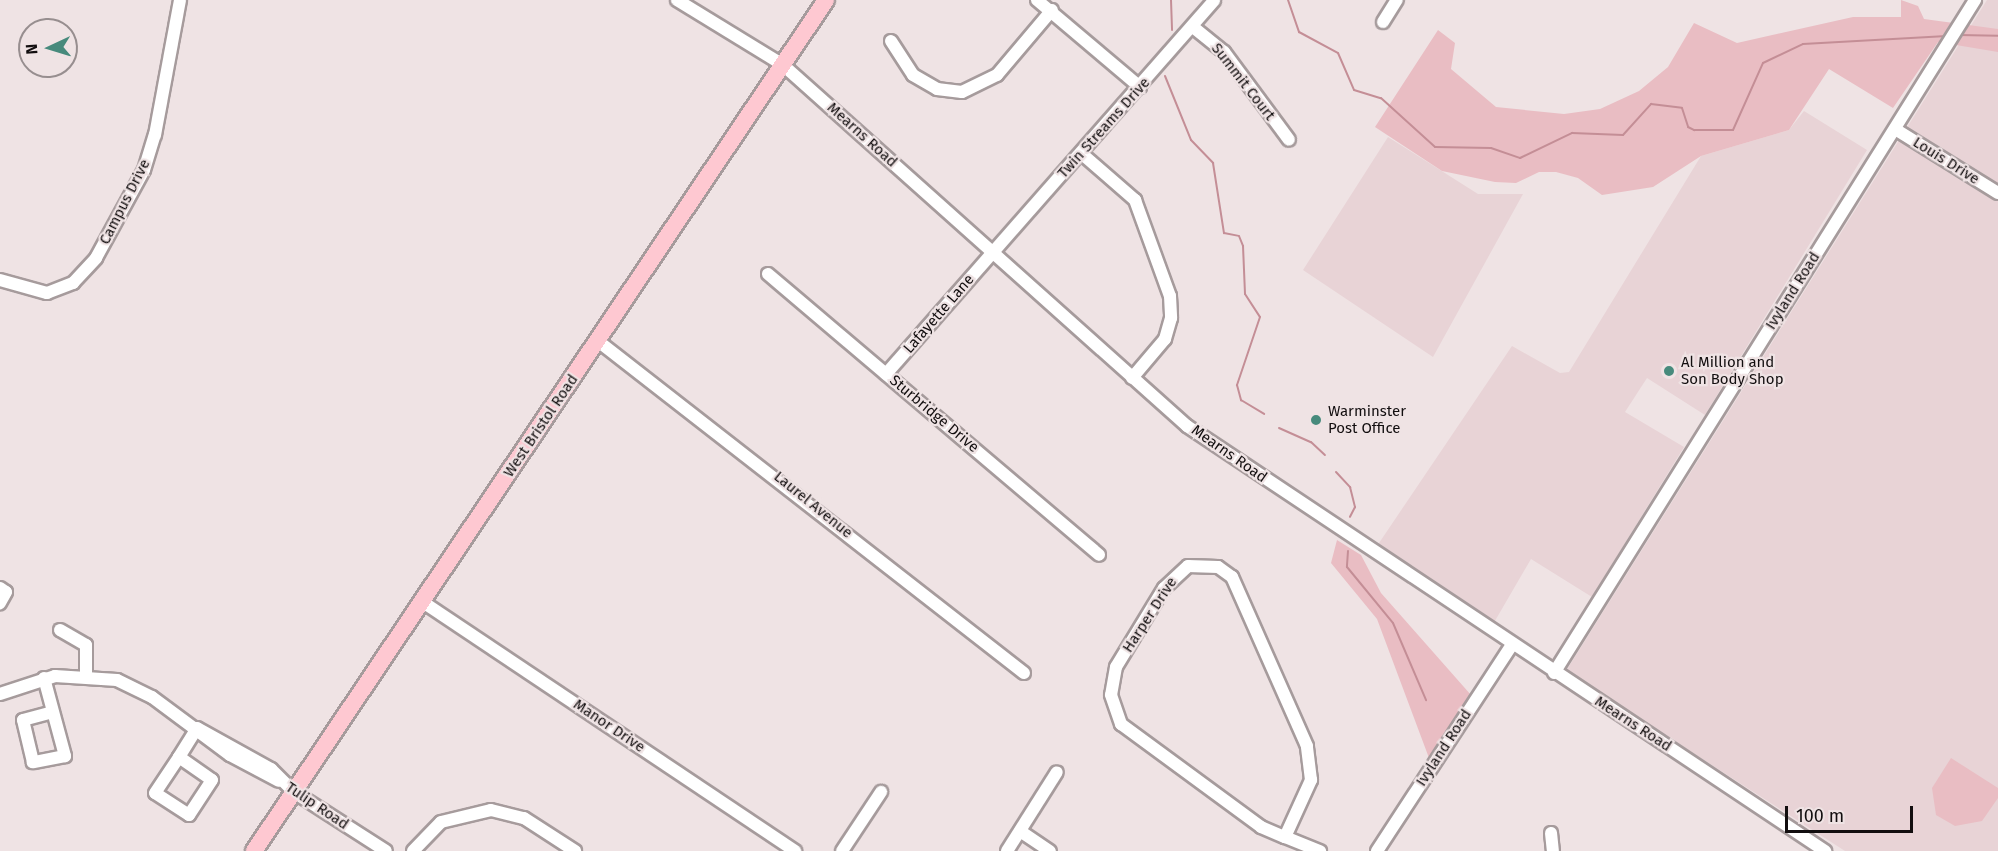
<!DOCTYPE html>
<html>
<head>
<meta charset="utf-8">
<style>
  body { margin:0 }
  #map { position:relative; width:1998px; height:851px; overflow:hidden; background:#efe3e4; font-family:"Fira Sans",sans-serif }
  div>[style] { position:absolute }
  .built>* { inset:0; background:#e8d3d6 }
  .green>* { inset:0; background:#e9bdc3 }
  .stream>* { height:2px; margin:-1px; padding:0 1px; transform-origin:1px; border-radius:1px; background:#c48e96 }
  .roads { filter:drop-shadow(2px 0 #a69b9c) drop-shadow(-2px 0 #a69b9c) drop-shadow(0 2px #a69b9c) drop-shadow(0 -2px #a69b9c) }
  .minor>* { height:12px; margin:-6px; padding:0 6px; transform-origin:6px; border-radius:6px; background:#fff }
  .major>* { height:16px; margin:-8px; padding:0 8px; transform-origin:8px; border-radius:8px; background:#fec8d1 }
  .dots>* { width:16px; height:16px; translate:-50% -50%; box-sizing:border-box; border:3px solid #efe3e4; border-radius:50% }
  span { translate:-50% -50%; white-space:nowrap; text-align:center; line-height:1.15; -webkit-text-stroke:4.5px #efe3e4; paint-order:stroke }
  .street-label { font-size:15px; color:#120e0f }
  .poi-label { font-size:15px; color:#120e0f }
  .left { translate:0 -50%; text-align:left }
  .north { position:absolute; left:18px; top:18px; width:60px; height:60px; box-sizing:border-box; background:#efe3e4; border:2px solid #978e8f; border-radius:50%; rotate:266deg; font-size:16px; font-weight:700; line-height:24px; text-align:center; color:#120e0f }
  .north::after { content:''; display:block; margin:auto; width:21px; height:27px; background:#478a7c; clip-path:polygon(50% 0,100% 100%,50% 72%,0 100%) }
  .scale { position:absolute; left:1785px; top:806px; width:128px; height:27px; box-sizing:border-box; border:3px solid #120e0f; border-top:0; padding-left:8px; font-size:18px; line-height:21px; white-space:nowrap; color:#120e0f; -webkit-text-stroke:4px #efe3e4; paint-order:stroke }
</style>
</head>
<body>
<div id="map">
  <div class="built">
    <i style="clip-path:polygon(1987px 0,1998px 0,1998px 851px,1845px 851px,1566px 671px)"></i>
    <i style="clip-path:polygon(1804px 111px,1867px 150px,1705px 415px,1647px 378px,1625px 412px,1684px 447px,1592px 597px,1531px 559px,1492px 626px,1377px 546px,1512px 346px,1560px 373px,1569px 372px,1701px 156px,1789px 130px)"></i>
    <i style="clip-path:polygon(1388px 137px,1478px 194px,1523px 194px,1433px 357px,1303px 270px)"></i>
  </div>
  <div class="green">
    <i style="clip-path:polygon(1901px 0,1918px 6px,1924px 19px,1998px 29px,1998px 52px,1938px 42px,1893px 108px,1829px 69px,1789px 130px,1701px 156px,1653px 187px,1602px 195px,1578px 178px,1556px 172px,1539px 172px,1516px 183px,1495px 182px,1442px 171px,1375px 127px,1438px 30px,1455px 43px,1451px 69px,1496px 107px,1564px 114px,1600px 109px,1639px 91px,1668px 67px,1694px 23px,1737px 43px,1853px 17px,1901px 17px)"></i>
    <i style="clip-path:polygon(1337px 540px,1361px 555px,1381px 593px,1471px 695px,1429px 758px,1377px 619px,1331px 563px)"></i>
    <i style="clip-path:polygon(1951px 758px,1998px 788px,1998px 798px,1982px 821px,1955px 826px,1936px 815px,1932px 788px)"></i>
  </div>
  <div class="stream">
    <i style="left:1171px;top:0;width:30px;rotate:88deg"></i>
    <i style="left:1288px;top:0;width:34px;rotate:71deg"></i>
    <i style="left:1299px;top:32px;width:44px;rotate:28.3deg"></i>
    <i style="left:1338px;top:53px;width:40px;rotate:66.6deg"></i>
    <i style="left:1354px;top:90px;width:28px;rotate:17deg"></i>
    <i style="left:1381px;top:98px;width:73px;rotate:42.2deg"></i>
    <i style="left:1435px;top:147px;width:56px;rotate:1deg"></i>
    <i style="left:1491px;top:148px;width:31px;rotate:19deg"></i>
    <i style="left:1520px;top:158px;width:58px;rotate:-25.7deg"></i>
    <i style="left:1572px;top:133px;width:51px;rotate:2.2deg"></i>
    <i style="left:1623px;top:135px;width:42px;rotate:-47.9deg"></i>
    <i style="left:1651px;top:104px;width:31px;rotate:7deg"></i>
    <i style="left:1682px;top:108px;width:20px;rotate:72deg"></i>
    <i style="left:1688px;top:127px;width:7px;rotate:27deg"></i>
    <i style="left:1694px;top:130px;width:39px"></i>
    <i style="left:1733px;top:130px;width:73px;rotate:-65.9deg"></i>
    <i style="left:1763px;top:63px;width:44px;rotate:-25.4deg"></i>
    <i style="left:1803px;top:44px;width:144px;rotate:-3.2deg"></i>
    <i style="left:1959px;top:35px;width:39px;rotate:1deg"></i>
    <i style="left:1165px;top:76px;width:69px;rotate:67.9deg"></i>
    <i style="left:1191px;top:140px;width:32px;rotate:46deg"></i>
    <i style="left:1213px;top:163px;width:71px;rotate:81.1deg"></i>
    <i style="left:1224px;top:233px;width:15px;rotate:11deg"></i>
    <i style="left:1239px;top:236px;width:11px;rotate:68deg"></i>
    <i style="left:1243px;top:246px;width:48px;rotate:87.6deg"></i>
    <i style="left:1245px;top:294px;width:27px;rotate:57deg"></i>
    <i style="left:1260px;top:317px;width:72px;rotate:108.7deg"></i>
    <i style="left:1237px;top:385px;width:16px;rotate:75deg"></i>
    <i style="left:1241px;top:400px;width:27px;rotate:31deg"></i>
    <i style="left:1279px;top:428px;width:35px;rotate:24deg"></i>
    <i style="left:1311px;top:442px;width:19px;rotate:43deg"></i>
    <i style="left:1336px;top:472px;width:21px;rotate:47deg"></i>
    <i style="left:1350px;top:487px;width:21px;rotate:76deg"></i>
    <i style="left:1355px;top:507px;width:11px;rotate:117deg"></i>
    <i style="left:1348px;top:551px;width:16px;rotate:94deg"></i>
    <i style="left:1347px;top:567px;width:72px;rotate:50.6deg"></i>
    <i style="left:1393px;top:623px;width:84px;rotate:66.8deg"></i>
  </div>
  <div class="roads">
    <div class="minor">
      <i style="left:677px;top:0;width:124px;rotate:31.5deg"></i>
      <i style="left:783px;top:65px;width:542px;rotate:41.78deg"></i>
      <i style="left:1187px;top:426px;width:767px;rotate:33.67deg"></i>
      <i style="left:1037px;top:0;width:135px;rotate:40.2deg"></i>
      <i style="left:1383px;top:22px;width:26px;rotate:-58deg"></i>
      <i style="left:1193px;top:27px;width:40px;rotate:39deg"></i>
      <i style="left:1224px;top:52px;width:109px;rotate:53.5deg"></i>
      <i style="left:891px;top:41px;width:40px;rotate:57.1deg"></i>
      <i style="left:913px;top:75px;width:28px;rotate:30deg"></i>
      <i style="left:937px;top:89px;width:25px;rotate:7deg"></i>
      <i style="left:962px;top:92px;width:39px;rotate:-26deg"></i>
      <i style="left:997px;top:75px;width:85px;rotate:-49.8deg"></i>
      <i style="left:1895px;top:129px;width:121px;rotate:31.9deg"></i>
      <i style="left:1081px;top:153px;width:72px;rotate:41deg"></i>
      <i style="left:1135px;top:200px;width:102px;rotate:70deg"></i>
      <i style="left:1170px;top:296px;width:22px;rotate:87deg"></i>
      <i style="left:1171px;top:318px;width:22px;rotate:106deg"></i>
      <i style="left:1165px;top:339px;width:51px;rotate:130.2deg"></i>
      <i style="left:768px;top:274px;width:434px;rotate:40.3deg"></i>
      <i style="left:0;top:280px;width:49px;rotate:15.5deg"></i>
      <i style="left:47px;top:293px;width:28px;rotate:-21deg"></i>
      <i style="left:73px;top:283px;width:34px;rotate:-47deg"></i>
      <i style="left:96px;top:258px;width:100px;rotate:-61.4deg"></i>
      <i style="left:144px;top:170px;width:37px;rotate:-73deg"></i>
      <i style="left:155px;top:135px;width:137px;rotate:-79.5deg"></i>
      <i style="left:598px;top:341px;width:540px;rotate:37.93deg"></i>
      <i style="left:886px;top:374px;width:497px;rotate:-48.7deg"></i>
      <i style="left:0;top:588px;width:7px;rotate:34deg"></i>
      <i style="left:6px;top:592px;width:13px;rotate:119deg"></i>
      <i style="left:423px;top:602px;width:448px;rotate:33.8deg"></i>
      <i style="left:60px;top:630px;width:30px;rotate:30deg"></i>
      <i style="left:86px;top:645px;width:30px;rotate:90deg"></i>
      <i style="left:1554px;top:673px;width:794px;rotate:-57.97deg"></i>
      <i style="left:44px;top:678px;width:81px;rotate:74.9deg"></i>
      <i style="left:65px;top:756px;width:33px;rotate:169deg"></i>
      <i style="left:33px;top:762px;width:43px;rotate:-103.4deg"></i>
      <i style="left:23px;top:720px;width:30px;rotate:-15deg"></i>
      <i style="left:0;top:694px;width:58px;rotate:-18.1deg"></i>
      <i style="left:55px;top:676px;width:62px;rotate:3.7deg"></i>
      <i style="left:117px;top:680px;width:39px;rotate:26deg"></i>
      <i style="left:152px;top:697px;width:97px;rotate:36.6deg"></i>
      <i style="left:230px;top:755px;width:55px;rotate:28deg"></i>
      <i style="left:197px;top:728px;width:85px;rotate:29deg"></i>
      <i style="left:271px;top:769px;width:33px;rotate:45deg"></i>
      <i style="left:294px;top:792px;width:109px;rotate:32.7deg"></i>
      <i style="left:179px;top:757px;width:40px;rotate:34.9deg"></i>
      <i style="left:212px;top:780px;width:42px;rotate:123.3deg"></i>
      <i style="left:189px;top:815px;width:40px;rotate:-147.1deg"></i>
      <i style="left:155px;top:793px;width:43px;rotate:-56.3deg"></i>
      <i style="left:179px;top:757px;width:34px;rotate:-58deg"></i>
      <i style="left:1020px;top:831px;width:36px;rotate:34deg"></i>
      <i style="left:1551px;top:833px;width:18px;rotate:84deg"></i>
      <i style="left:1285px;top:837px;width:63px;rotate:-65.5deg"></i>
      <i style="left:1311px;top:780px;width:34px;rotate:-97deg"></i>
      <i style="left:1307px;top:746px;width:185px;rotate:-113.9deg"></i>
      <i style="left:1232px;top:577px;width:17px;rotate:-144deg"></i>
      <i style="left:1218px;top:567px;width:30px;rotate:-178deg"></i>
      <i style="left:1188px;top:566px;width:33px;rotate:137deg"></i>
      <i style="left:1164px;top:588px;width:92px;rotate:121.3deg"></i>
      <i style="left:1116px;top:667px;width:28px;rotate:100deg"></i>
      <i style="left:1111px;top:695px;width:31px;rotate:71deg"></i>
      <i style="left:1121px;top:724px;width:174px;rotate:36.3deg"></i>
      <i style="left:1261px;top:827px;width:26px;rotate:23deg"></i>
      <i style="left:1285px;top:837px;width:38px;rotate:22deg"></i>
      <i style="left:413px;top:851px;width:40px;rotate:-46deg"></i>
      <i style="left:441px;top:822px;width:51px;rotate:-13.5deg"></i>
      <i style="left:491px;top:810px;width:34px;rotate:14deg"></i>
      <i style="left:524px;top:818px;width:61px;rotate:32.9deg"></i>
      <i style="left:842px;top:851px;width:71px;rotate:-56.5deg"></i>
      <i style="left:1007px;top:851px;width:93px;rotate:-57.7deg"></i>
      <i style="left:1377px;top:851px;width:246px;rotate:-56.8deg"></i>
    </div>
    <div class="major">
      <i style="left:254px;top:851px;width:1025px;rotate:-56.09deg"></i>
    </div>
  </div>
  <div class="dots">
    <i style="left:1669px;top:371px;background:#478a7c"></i>
    <i style="left:1316px;top:420px;background:#478a7c"></i>
  </div>
  <div class="street-label">
    <span style="left:1243px;top:82px;rotate:52deg">Summit Court</span>
    <span style="left:1104px;top:128px;rotate:-48deg">Twin Streams Drive</span>
    <span style="left:862px;top:135px;rotate:42deg">Mearns Road</span>
    <span style="left:1946px;top:161px;rotate:32deg">Louis Drive</span>
    <span style="left:125px;top:202px;rotate:-63deg">Campus Drive</span>
    <span style="left:1793px;top:291px;rotate:-58deg">Ivyland Road</span>
    <span style="left:939px;top:314px;rotate:-49deg">Lafayette Lane</span>
    <span style="left:934px;top:414px;rotate:40deg">Sturbridge Drive</span>
    <span style="left:541px;top:426px;rotate:-56deg">West Bristol Road</span>
    <span style="left:1229px;top:454px;rotate:35deg">Mearns Road</span>
    <span style="left:813px;top:505px;rotate:39deg">Laurel Avenue</span>
    <span style="left:1150px;top:615px;rotate:-57deg">Harper Drive</span>
    <span style="left:1633px;top:724px;rotate:33deg">Mearns Road</span>
    <span style="left:609px;top:726px;rotate:34deg">Manor Drive</span>
    <span style="left:1444px;top:748px;rotate:-57deg">Ivyland Road</span>
    <span style="left:317px;top:806px;rotate:34deg">Tulip Road</span>
  </div>
  <div class="poi-label">
    <span class="left" style="left:1681px;top:371px">Al Million and<br>Son Body Shop</span>
    <span class="left" style="left:1328px;top:420px">Warminster<br>Post Office</span>
  </div>
  <div class="north">N</div>
  <div class="scale">100 m</div>
</div>
</body>
</html>
